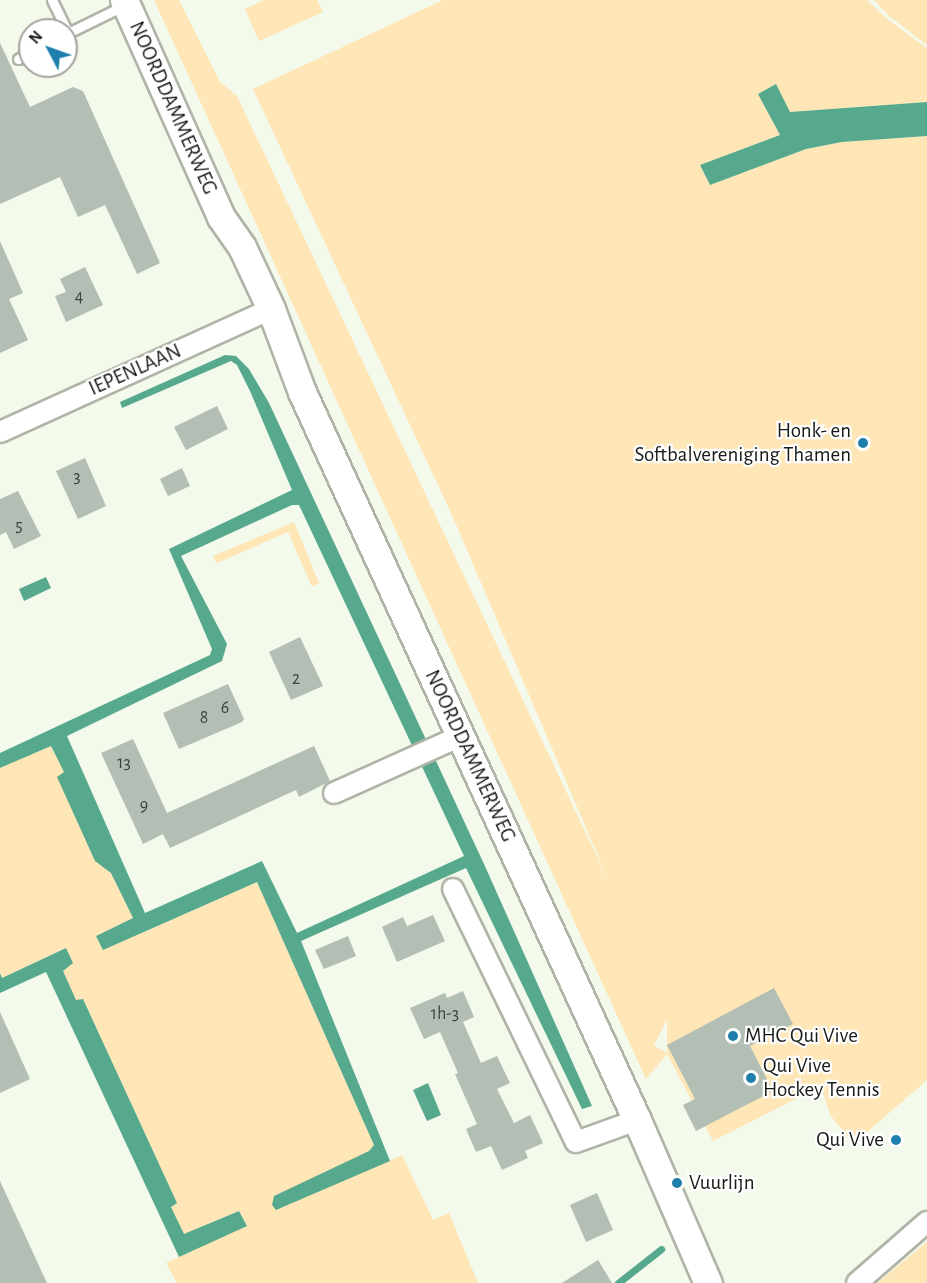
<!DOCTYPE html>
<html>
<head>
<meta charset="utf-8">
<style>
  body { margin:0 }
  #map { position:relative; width:927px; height:1283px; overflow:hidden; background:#f3f9eb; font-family:"Alegreya Sans",sans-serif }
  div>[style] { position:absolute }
  .green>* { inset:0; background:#ffe6b7 }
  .water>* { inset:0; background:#56a98d }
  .stream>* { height:7px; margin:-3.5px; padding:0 3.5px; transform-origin:3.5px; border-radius:3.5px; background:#56a98d }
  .building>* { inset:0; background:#b3beb4 }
  .roads { filter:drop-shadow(2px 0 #afb4a7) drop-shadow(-2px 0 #afb4a7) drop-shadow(0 2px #afb4a7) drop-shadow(0 -2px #afb4a7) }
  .lane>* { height:9px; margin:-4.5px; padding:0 4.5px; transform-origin:4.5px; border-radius:4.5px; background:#fff }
  .street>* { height:20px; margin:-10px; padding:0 10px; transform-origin:10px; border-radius:10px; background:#fff }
  .secondary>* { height:27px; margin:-13.5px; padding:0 13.5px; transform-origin:13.5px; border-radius:13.5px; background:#fff }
  .dots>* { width:16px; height:16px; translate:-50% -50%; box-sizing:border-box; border:3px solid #fff; border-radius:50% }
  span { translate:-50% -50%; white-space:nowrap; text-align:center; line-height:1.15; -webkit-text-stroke:4.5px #fff; paint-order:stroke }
  .number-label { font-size:18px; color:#3f433e }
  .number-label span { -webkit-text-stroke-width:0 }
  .street-label { font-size:21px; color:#181a16 }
  .poi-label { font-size:21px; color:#181a16 }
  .right { translate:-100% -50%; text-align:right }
  .left { translate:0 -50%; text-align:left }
  .north { position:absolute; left:18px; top:18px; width:60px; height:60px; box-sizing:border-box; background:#fff; border:2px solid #a3a3a2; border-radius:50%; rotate:311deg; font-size:16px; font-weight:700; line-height:24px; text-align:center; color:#181a16 }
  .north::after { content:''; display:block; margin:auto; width:21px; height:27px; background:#1f7fab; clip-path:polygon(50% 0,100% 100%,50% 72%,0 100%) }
</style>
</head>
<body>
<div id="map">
  <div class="green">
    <i style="clip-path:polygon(evenodd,154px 0,179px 0,220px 82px,237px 96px,610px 884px,452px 515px,253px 89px,443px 0,867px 0,887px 19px,927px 48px,927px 102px,790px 112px,776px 84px,758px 94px,780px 135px,700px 165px,710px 185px,806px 149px,842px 142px,927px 136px,927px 1080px,865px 1134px,849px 1138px,830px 1115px,821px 1086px,713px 1141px,667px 1054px,646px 1079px,154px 0,667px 1020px,667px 1052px,666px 1053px,654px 1045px,667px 1020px)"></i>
    <i style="clip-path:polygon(264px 0,317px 0,323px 12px,259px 41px,245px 9px)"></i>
    <i style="clip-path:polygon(874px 0,927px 0,927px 45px,889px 16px)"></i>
    <i style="clip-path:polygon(294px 522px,319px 583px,312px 587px,288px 532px,217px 563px,213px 556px)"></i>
    <i style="clip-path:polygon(50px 745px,64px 772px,95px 861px,111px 873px,133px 918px,96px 936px,103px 950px,257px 882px,374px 1145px,369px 1151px,275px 1210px,402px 1155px,433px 1220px,449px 1213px,478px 1283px,177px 1283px,166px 1263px,247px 1225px,239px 1211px,184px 1235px,171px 1207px,177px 1203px,83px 999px,76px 1001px,63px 971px,73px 962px,65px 948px,2px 978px,0 973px,0 768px)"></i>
    <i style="clip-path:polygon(927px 1242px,927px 1283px,877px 1283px)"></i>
  </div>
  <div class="water">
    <i style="clip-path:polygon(776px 84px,790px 112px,927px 102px,927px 136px,842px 142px,806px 149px,710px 185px,700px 165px,780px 135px,758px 94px)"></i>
    <i style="clip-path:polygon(evenodd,225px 355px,236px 356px,249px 369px,269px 403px,484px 864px,592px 1106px,582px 1109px,466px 868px,301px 941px,390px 1161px,276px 1210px,272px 1205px,274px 1196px,369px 1151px,374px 1145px,257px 882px,103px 950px,96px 936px,133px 918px,111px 873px,95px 861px,57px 777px,64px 772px,51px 746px,0 768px,0 753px,210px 655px,212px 649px,169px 549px,292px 490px,250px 391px,237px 365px,231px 361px,122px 408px,120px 402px,225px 355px,292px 505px,299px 505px,464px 856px,297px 933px,262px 861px,145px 913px,67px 736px,222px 661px,227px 644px,181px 556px,292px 505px)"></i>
    <i style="clip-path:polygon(46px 577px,51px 588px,24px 601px,19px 589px)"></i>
    <i style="clip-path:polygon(66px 948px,73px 963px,63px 971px,76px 1000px,83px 999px,177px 1203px,171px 1207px,184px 1234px,239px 1211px,247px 1226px,179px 1257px,46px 972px,0 993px,0 973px,2px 978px)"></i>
    <i style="clip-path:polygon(428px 1083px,441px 1115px,427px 1121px,413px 1090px)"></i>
  </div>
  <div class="stream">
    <i style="left:618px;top:1283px;width:55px;rotate:-38.3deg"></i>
  </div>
  <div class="building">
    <i style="clip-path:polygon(0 43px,30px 107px,73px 87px,83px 91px,160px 263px,137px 274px,105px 205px,78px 217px,60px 177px,0 204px)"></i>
    <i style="clip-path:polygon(0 241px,23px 293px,9px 299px,28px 340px,0 353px)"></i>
    <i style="clip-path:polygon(85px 267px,103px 305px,66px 322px,55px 296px,66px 292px,60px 279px)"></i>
    <i style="clip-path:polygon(217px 406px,228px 429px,186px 450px,174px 427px)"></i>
    <i style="clip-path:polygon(85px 458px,106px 506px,78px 519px,56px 471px)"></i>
    <i style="clip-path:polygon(182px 468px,190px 486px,168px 496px,160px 479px)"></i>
    <i style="clip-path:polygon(18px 491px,41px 536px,14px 549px,6px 532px,0 535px,0 499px)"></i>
    <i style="clip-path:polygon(300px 637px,323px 686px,291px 700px,269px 652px)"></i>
    <i style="clip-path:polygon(228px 684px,244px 719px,242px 722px,179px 749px,163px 713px)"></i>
    <i style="clip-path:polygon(133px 739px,167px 813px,314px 746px,330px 781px,299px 797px,296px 790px,170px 848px,163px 834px,143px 844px,101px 753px)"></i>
    <i style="clip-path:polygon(433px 915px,445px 941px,397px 962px,382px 927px,403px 917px,407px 926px)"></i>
    <i style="clip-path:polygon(348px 936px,356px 956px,324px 969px,315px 950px)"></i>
    <i style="clip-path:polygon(774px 988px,793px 1024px,750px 1046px,773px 1091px,696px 1131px,683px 1105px,695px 1099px,667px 1045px)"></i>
    <i style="clip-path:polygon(463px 991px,474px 1017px,463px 1022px,481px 1063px,497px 1056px,510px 1083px,497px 1089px,514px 1123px,530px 1115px,543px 1143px,525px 1151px,528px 1158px,502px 1170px,491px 1146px,476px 1152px,466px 1129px,477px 1124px,455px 1074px,458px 1073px,440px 1032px,424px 1039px,410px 1008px,445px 993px,447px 998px)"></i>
    <i style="clip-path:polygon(0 1012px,30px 1079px,0 1093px)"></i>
    <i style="clip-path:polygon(0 1181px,47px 1283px,0 1283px)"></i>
    <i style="clip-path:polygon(597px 1193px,613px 1230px,586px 1242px,570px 1205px)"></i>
    <i style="clip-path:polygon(598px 1260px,612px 1283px,562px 1283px)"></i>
  </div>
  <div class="roads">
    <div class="lane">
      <i style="left:52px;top:0;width:37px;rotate:64deg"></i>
      <i style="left:66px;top:34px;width:64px;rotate:-26.2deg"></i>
      <i style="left:18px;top:59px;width:14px;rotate:-30deg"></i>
    </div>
    <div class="street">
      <i style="left:0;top:432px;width:298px;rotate:-24.4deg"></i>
      <i style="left:334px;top:793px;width:139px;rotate:-24.2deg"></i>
      <i style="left:453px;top:889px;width:281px;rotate:64.1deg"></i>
      <i style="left:576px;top:1142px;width:65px;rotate:-19.8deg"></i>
      <i style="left:857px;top:1283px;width:93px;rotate:-41.1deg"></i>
    </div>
    <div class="secondary">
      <i style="left:124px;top:0;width:238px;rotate:65.9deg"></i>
      <i style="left:221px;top:217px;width:37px;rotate:55deg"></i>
      <i style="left:242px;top:247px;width:68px;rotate:64.9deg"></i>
      <i style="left:271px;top:309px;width:89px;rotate:69.5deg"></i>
      <i style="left:302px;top:392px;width:801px;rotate:65.29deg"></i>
      <i style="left:637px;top:1120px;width:178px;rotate:66.5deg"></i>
    </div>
  </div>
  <div class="dots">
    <i style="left:863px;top:443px;background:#1f7fab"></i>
    <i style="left:733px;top:1036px;background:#1f7fab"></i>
    <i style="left:751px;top:1078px;background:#1f7fab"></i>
    <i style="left:896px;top:1140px;background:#1f7fab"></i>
    <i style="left:677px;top:1183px;background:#1f7fab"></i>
  </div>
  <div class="number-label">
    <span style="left:79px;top:297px">4</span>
    <span style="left:77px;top:477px">3</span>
    <span style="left:19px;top:526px">5</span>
    <span style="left:296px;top:679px">2</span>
    <span style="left:225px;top:708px">6</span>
    <span style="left:204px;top:718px">8</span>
    <span style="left:124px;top:763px">13</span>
    <span style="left:144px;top:806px">9</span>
    <span style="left:445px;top:1014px">1h-3</span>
  </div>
  <div class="street-label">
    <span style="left:173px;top:108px;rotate:66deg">NOORDDAMMERWEG</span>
    <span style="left:135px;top:370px;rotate:-24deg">IEPENLAAN</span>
    <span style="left:470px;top:756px;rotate:65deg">NOORDDAMMERWEG</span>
  </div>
  <div class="poi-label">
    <span class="right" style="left:851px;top:443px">Honk- en<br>Softbalvereniging Thamen</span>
    <span class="left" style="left:745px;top:1036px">MHC Qui Vive</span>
    <span class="left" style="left:763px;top:1078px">Qui Vive<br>Hockey Tennis</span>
    <span class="right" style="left:884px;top:1140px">Qui Vive</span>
    <span class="left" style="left:689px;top:1183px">Vuurlijn</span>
  </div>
  <div class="north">N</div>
</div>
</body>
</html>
